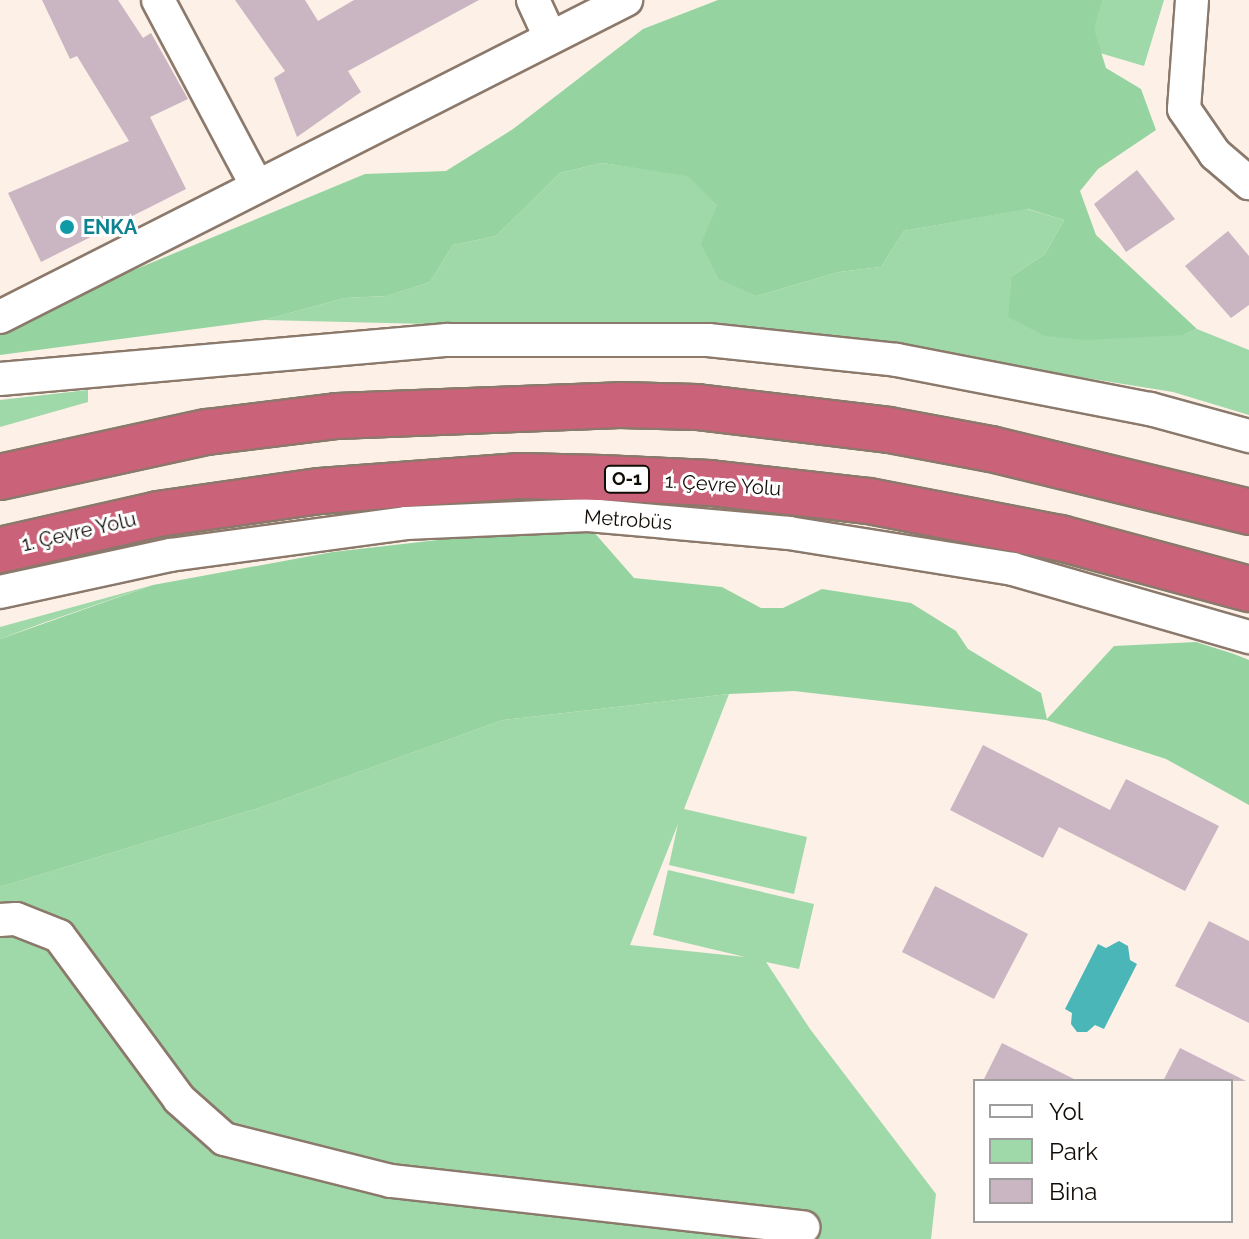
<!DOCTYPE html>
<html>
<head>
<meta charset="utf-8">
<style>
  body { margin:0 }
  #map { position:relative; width:1249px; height:1239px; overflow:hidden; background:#fcf0e7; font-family:Raleway,sans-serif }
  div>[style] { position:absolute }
  .green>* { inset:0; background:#9fd8a9 }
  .forest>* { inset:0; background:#95d4a0 }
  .water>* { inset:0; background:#4ab6b7 }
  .building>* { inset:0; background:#cab5c2 }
  .roads { filter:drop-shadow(2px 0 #8b796b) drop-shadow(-2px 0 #8b796b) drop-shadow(0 2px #8b796b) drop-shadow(0 -2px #8b796b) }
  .minor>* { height:32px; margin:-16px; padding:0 16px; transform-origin:16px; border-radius:16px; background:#fff }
  .highway>* { height:44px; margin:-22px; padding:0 22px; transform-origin:22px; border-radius:22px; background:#ca627a }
  .dots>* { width:22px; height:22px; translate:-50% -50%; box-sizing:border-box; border:4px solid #fff; border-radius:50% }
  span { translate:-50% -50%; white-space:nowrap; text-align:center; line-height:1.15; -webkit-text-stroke:6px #fff; paint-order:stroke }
  .shield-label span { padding:2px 6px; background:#fff; border:2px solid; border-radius:6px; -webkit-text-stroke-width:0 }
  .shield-label { font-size:18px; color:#120c07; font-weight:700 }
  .culture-label { font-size:20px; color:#0d838f; font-weight:700 }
  .left { translate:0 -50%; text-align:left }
  .street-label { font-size:20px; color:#120c07 }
  .legend { position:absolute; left:973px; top:1079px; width:260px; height:144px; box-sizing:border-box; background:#fff; border:2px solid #a09e9c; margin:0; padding:10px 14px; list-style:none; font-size:24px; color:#120c07 }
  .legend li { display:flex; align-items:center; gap:16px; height:40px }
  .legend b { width:40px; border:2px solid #a09e9c }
</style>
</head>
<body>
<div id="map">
  <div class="green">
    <i style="clip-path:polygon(1098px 0,1164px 0,1144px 66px,1083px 48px)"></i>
    <i style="clip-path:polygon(602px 163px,688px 175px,717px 206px,757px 296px,839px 272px,881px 267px,904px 231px,1027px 209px,1064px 220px,1045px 254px,1012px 276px,1184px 335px,1197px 329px,1249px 350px,1249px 415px,1173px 392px,807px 333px,264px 320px,345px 298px,387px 296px,430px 282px,453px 245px,496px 236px,560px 173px)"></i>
    <i style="clip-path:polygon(88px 390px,88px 402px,0 427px,0 400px)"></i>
    <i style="clip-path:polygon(153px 585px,40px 624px,0 639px,0 627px)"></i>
    <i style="clip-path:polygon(729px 694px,684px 809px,807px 837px,794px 894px,669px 865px,678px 824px,630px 945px,745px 957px,653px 935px,668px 870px,814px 904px,799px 969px,766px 962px,810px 1029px,936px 1194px,931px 1239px,0 1239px,0 887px,262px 807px,503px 720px)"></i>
  </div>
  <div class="forest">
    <i style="clip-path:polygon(718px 0,1102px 0,1094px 29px,1106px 68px,1141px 89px,1156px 130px,1098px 169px,1080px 191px,1096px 235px,1197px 329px,1184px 335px,1087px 340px,1045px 336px,1008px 317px,1012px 276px,1045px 254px,1064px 220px,1028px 209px,904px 231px,881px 267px,839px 272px,757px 296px,719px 279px,701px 244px,717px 206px,688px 176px,602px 163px,560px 173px,496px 236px,453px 245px,430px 282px,387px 296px,345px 298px,264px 320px,0 355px,0 327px,4px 324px,365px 174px,446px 171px,513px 129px,643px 29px)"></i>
    <i style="clip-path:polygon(542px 528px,592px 530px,634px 578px,722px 587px,761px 608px,783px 608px,822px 589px,911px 603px,956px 631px,968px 649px,1041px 693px,1047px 719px,1114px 646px,1196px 642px,1234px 654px,1249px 660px,1249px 805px,1166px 759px,1046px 720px,794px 691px,729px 694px,503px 720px,262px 807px,0 887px,0 639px,153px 585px,333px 552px)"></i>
  </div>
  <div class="water">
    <i style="clip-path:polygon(1119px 941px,1128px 946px,1130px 960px,1137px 964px,1104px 1029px,1095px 1025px,1087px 1032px,1077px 1032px,1071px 1024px,1072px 1013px,1065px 1009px,1098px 944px,1106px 948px)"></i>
  </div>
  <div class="building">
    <i style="clip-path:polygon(42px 0,118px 0,143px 38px,151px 33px,188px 99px,150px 117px,186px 189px,41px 262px,8px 193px,129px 141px,77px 56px,70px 59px)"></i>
    <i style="clip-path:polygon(235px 0,305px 0,318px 21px,354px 0,479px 0,348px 71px,361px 92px,297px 137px,274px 78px,285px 71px)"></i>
    <i style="clip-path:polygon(1137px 170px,1175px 219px,1126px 252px,1094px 204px)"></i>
    <i style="clip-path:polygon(1228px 231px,1249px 256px,1249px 305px,1231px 318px,1185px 266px)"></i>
    <i style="clip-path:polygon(983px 745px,1110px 810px,1126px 779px,1219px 826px,1185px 891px,1059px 827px,1043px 858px,950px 810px)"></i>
    <i style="clip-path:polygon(935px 886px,1028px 934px,994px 999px,902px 952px)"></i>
    <i style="clip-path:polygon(1209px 921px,1249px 941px,1249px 1023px,1175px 986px)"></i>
    <i style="clip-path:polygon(1002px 1043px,1078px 1081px,983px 1081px)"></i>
    <i style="clip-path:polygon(1180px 1048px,1246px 1081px,1163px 1081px)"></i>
  </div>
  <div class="roads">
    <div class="minor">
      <i style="left:158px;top:0;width:208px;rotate:62deg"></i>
      <i style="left:533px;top:0;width:41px;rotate:65.3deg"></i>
      <i style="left:1192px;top:0;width:109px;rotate:94.2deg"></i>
      <i style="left:1184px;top:109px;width:55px;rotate:55.4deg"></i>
      <i style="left:1215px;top:154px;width:45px;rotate:40.5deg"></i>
      <i style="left:0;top:317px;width:702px;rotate:-26.86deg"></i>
      <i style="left:0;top:379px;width:449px;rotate:-5deg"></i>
      <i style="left:447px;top:340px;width:261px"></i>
      <i style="left:708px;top:340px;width:190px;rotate:6deg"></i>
      <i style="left:897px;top:360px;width:258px;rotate:11deg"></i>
      <i style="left:1150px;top:409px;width:103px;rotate:15.3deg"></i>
      <i style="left:0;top:592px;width:174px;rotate:-12.3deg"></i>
      <i style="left:170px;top:555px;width:238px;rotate:-7.7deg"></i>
      <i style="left:406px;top:523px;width:182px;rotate:-2.5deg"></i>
      <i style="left:588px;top:515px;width:202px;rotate:5.1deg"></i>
      <i style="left:789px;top:533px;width:227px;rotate:9.1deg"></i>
      <i style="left:1013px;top:569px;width:246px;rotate:16.1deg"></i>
      <i style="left:0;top:920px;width:16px;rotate:-4deg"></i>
      <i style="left:16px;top:919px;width:46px;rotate:21.6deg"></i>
      <i style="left:59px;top:936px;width:202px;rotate:53.6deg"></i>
      <i style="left:179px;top:1099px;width:60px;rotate:41.6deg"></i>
      <i style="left:224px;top:1139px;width:172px;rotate:14.1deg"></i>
      <i style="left:391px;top:1181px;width:415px;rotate:6.4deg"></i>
    </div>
    <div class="highway">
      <i style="left:0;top:477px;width:212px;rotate:-12.3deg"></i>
      <i style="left:207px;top:432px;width:131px;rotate:-7deg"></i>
      <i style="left:337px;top:416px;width:283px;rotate:-2.2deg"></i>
      <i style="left:620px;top:405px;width:77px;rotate:1.5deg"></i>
      <i style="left:697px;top:407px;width:193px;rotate:6.8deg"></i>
      <i style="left:889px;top:430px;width:104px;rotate:10.6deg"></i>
      <i style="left:991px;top:449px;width:266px;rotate:13.7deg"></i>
      <i style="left:0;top:550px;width:162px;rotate:-12.8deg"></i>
      <i style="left:158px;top:514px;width:164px;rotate:-8.1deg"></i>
      <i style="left:320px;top:491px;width:201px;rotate:-4.3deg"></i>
      <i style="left:520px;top:476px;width:82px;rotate:1.4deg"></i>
      <i style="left:602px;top:478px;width:108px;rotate:2.7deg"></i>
      <i style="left:710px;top:483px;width:160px;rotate:6.5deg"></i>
      <i style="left:869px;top:501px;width:195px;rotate:11deg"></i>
      <i style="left:1060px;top:538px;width:196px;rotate:15.1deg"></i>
    </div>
  </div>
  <div class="dots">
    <i style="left:67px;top:227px;background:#0f9aa8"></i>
  </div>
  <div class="shield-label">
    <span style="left:627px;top:479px">O-1</span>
  </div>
  <div class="culture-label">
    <span class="left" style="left:83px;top:227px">ENKA</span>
  </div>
  <div class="street-label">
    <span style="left:723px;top:485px;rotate:4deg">1. Çevre Yolu</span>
    <span style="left:628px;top:520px;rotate:4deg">Metrobüs</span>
    <span style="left:79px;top:532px;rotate:-13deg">1. Çevre Yolu</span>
  </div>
  <ul class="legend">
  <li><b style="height:10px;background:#fff"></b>Yol</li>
  <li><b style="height:22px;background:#9fd8a9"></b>Park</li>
  <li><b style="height:22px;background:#cab5c2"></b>Bina</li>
  </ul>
</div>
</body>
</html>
